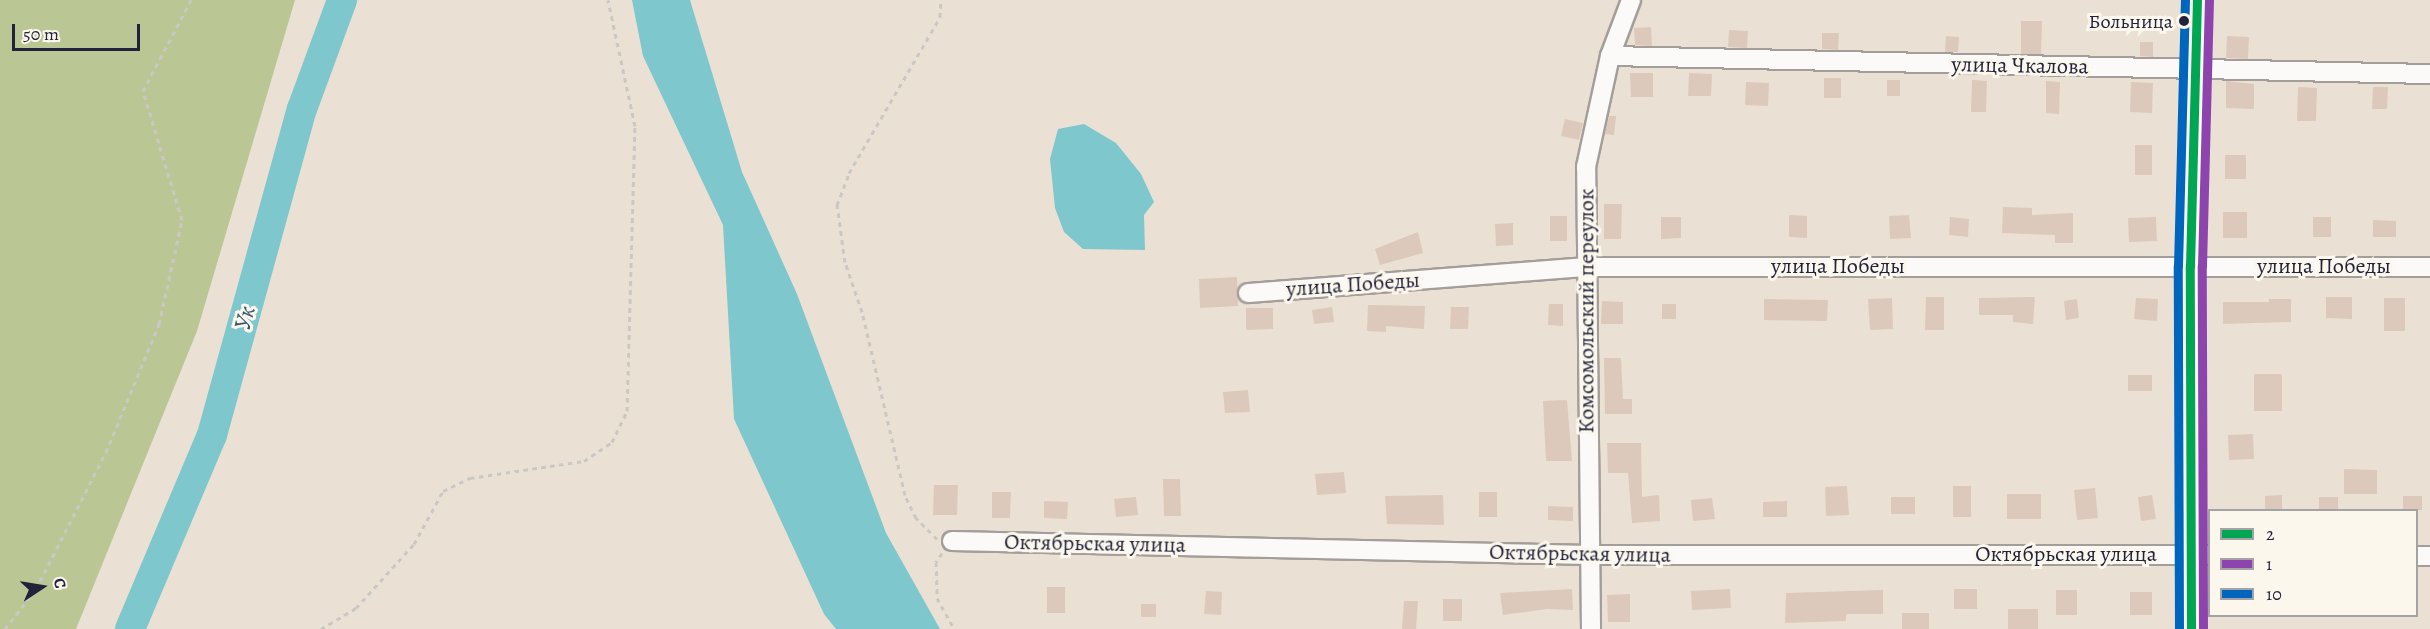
<!DOCTYPE html>
<html>
<head>
<meta charset="utf-8">
<style>
  body { margin:0 }
  #map { position:relative; width:2430px; height:629px; overflow:hidden; background:#eae1d4; font-family:Alegreya,serif }
  div>[style] { position:absolute }
  .forest>* { inset:0; background:#bbc695 }
  .water>* { inset:0; background:#7ec7cd }
  .river>* { height:30px; margin:-15px; padding:0 15px; transform-origin:15px; border-radius:15px; background:#7ec7cd }
  .building>* { inset:0; background:#dcc9bb }
  .path>* { height:3px; margin-top:-1.5px; transform-origin:0; background:repeating-linear-gradient(90deg,#cac8c6 0 4.5px,transparent 0 9px) }
  .roads { filter:drop-shadow(2px 0 #a49e9a) drop-shadow(-2px 0 #a49e9a) drop-shadow(0 2px #a49e9a) drop-shadow(0 -2px #a49e9a) }
  .minor>* { height:18px; margin:-9px; padding:0 9px; transform-origin:9px; border-radius:9px; background:#fcfaf9 }
  .tertiary>* { height:22px; margin:-11px; padding:0 11px; transform-origin:11px; border-radius:11px; background:#fcfaf9 }
  .bus-1>* { height:9px; margin:-4.5px; padding:0 4.5px; transform-origin:4.5px; border-radius:4.5px; background:#00a651 }
  .bus-2>* { height:9px; margin:-4.5px; padding:0 4.5px; transform-origin:4.5px; border-radius:4.5px; background:#8e44ad }
  .bus-3>* { height:9px; margin:-4.5px; padding:0 4.5px; transform-origin:4.5px; border-radius:4.5px; background:#0065bd }
  .dots>* { width:16px; height:16px; translate:-50% -50%; box-sizing:border-box; border:3px solid #fbf7ec; border-radius:50% }
  span { translate:-50% -50%; white-space:nowrap; text-align:center; line-height:1.15; -webkit-text-stroke:6px #fbf7ec; paint-order:stroke }
  .bus-label { font-size:20px; color:#22223b }
  .right { translate:-100% -50%; text-align:right }
  .street-label { font-size:22px; color:#22223b }
  .water-label { font-size:24px; color:#32586d; font-style:italic }
  .legend { position:absolute; left:2208px; top:509px; width:210px; height:108px; box-sizing:border-box; background:#fbf7ec; border:2px solid #a4a2a5; margin:0; padding:8px 10px; list-style:none; font-size:18px; color:#22223b }
  .legend li { display:flex; align-items:center; gap:12px; height:30px }
  .legend b { width:30px; border:2px solid #a4a2a5 }
  .north { position:absolute; left:12px; top:557px; width:60px; height:60px; -webkit-text-stroke:4px #fbf7ec; paint-order:stroke; rotate:78deg; font-size:16px; font-weight:700; line-height:24px; text-align:center; color:#22223b }
  .north::after { content:''; display:block; margin:auto; width:21px; height:27px; background:#22223b; clip-path:polygon(50% 0,100% 100%,50% 72%,0 100%) }
  .scale { position:absolute; left:12px; top:24px; width:128px; height:27px; box-sizing:border-box; border:3px solid #22223b; border-top:0; padding-left:8px; font-size:18px; line-height:21px; white-space:nowrap; color:#22223b; -webkit-text-stroke:4px #fbf7ec; paint-order:stroke }
</style>
</head>
<body>
<div id="map">
  <div class="forest">
    <i style="clip-path:polygon(0 0,295px 0,197px 331px,76px 629px,0 629px)"></i>
  </div>
  <div class="water">
    <i style="clip-path:polygon(632px 0,690px 0,742px 172px,797px 294px,886px 533px,940px 629px,836px 629px,824px 614px,734px 419px,723px 225px,643px 56px)"></i>
    <i style="clip-path:polygon(1084px 124px,1116px 143px,1141px 174px,1154px 202px,1144px 215px,1145px 250px,1083px 249px,1064px 232px,1055px 208px,1050px 159px,1058px 129px)"></i>
  </div>
  <div class="river">
    <i style="left:130px;top:629px;width:211px;rotate:-67.1deg"></i>
    <i style="left:212px;top:435px;width:338px;rotate:-74.6deg"></i>
    <i style="left:302px;top:109px;width:116px;rotate:-69.8deg"></i>
  </div>
  <div class="building">
    <i style="clip-path:polygon(2021px 21px,2042px 21px,2041px 54px,2021px 54px)"></i>
    <i style="clip-path:polygon(1651px 27px,1652px 46px,1635px 45px,1634px 28px)"></i>
    <i style="clip-path:polygon(1729px 30px,1748px 31px,1747px 48px,1728px 47px)"></i>
    <i style="clip-path:polygon(1822px 33px,1839px 33px,1838px 50px,1822px 49px)"></i>
    <i style="clip-path:polygon(1946px 36px,1959px 37px,1958px 52px,1945px 52px)"></i>
    <i style="clip-path:polygon(2227px 36px,2249px 37px,2248px 59px,2226px 58px)"></i>
    <i style="clip-path:polygon(2140px 42px,2153px 42px,2153px 57px,2140px 56px)"></i>
    <i style="clip-path:polygon(1630px 73px,1653px 73px,1653px 97px,1631px 97px)"></i>
    <i style="clip-path:polygon(1689px 73px,1712px 74px,1711px 96px,1688px 96px)"></i>
    <i style="clip-path:polygon(1824px 78px,1841px 78px,1841px 98px,1824px 98px)"></i>
    <i style="clip-path:polygon(1887px 80px,1900px 80px,1900px 96px,1887px 96px)"></i>
    <i style="clip-path:polygon(1972px 80px,1987px 81px,1986px 112px,1971px 112px)"></i>
    <i style="clip-path:polygon(2046px 81px,2060px 82px,2059px 114px,2046px 113px)"></i>
    <i style="clip-path:polygon(2226px 81px,2254px 84px,2254px 109px,2226px 108px)"></i>
    <i style="clip-path:polygon(1746px 82px,1769px 83px,1768px 106px,1745px 105px)"></i>
    <i style="clip-path:polygon(2131px 82px,2153px 83px,2152px 113px,2130px 112px)"></i>
    <i style="clip-path:polygon(2298px 87px,2317px 88px,2316px 121px,2297px 121px)"></i>
    <i style="clip-path:polygon(2373px 87px,2388px 87px,2387px 109px,2372px 109px)"></i>
    <i style="clip-path:polygon(1609px 116px,1616px 116px,1614px 135px,1605px 134px)"></i>
    <i style="clip-path:polygon(1565px 119px,1583px 123px,1579px 140px,1561px 136px)"></i>
    <i style="clip-path:polygon(2135px 145px,2152px 145px,2152px 175px,2135px 175px)"></i>
    <i style="clip-path:polygon(2225px 155px,2246px 155px,2246px 179px,2225px 179px)"></i>
    <i style="clip-path:polygon(1604px 204px,1622px 204px,1621px 239px,1604px 239px)"></i>
    <i style="clip-path:polygon(2003px 207px,2032px 208px,2032px 215px,2073px 213px,2073px 243px,2055px 243px,2055px 235px,2002px 233px)"></i>
    <i style="clip-path:polygon(2223px 212px,2247px 212px,2247px 238px,2223px 238px)"></i>
    <i style="clip-path:polygon(1789px 215px,1807px 216px,1807px 238px,1789px 237px)"></i>
    <i style="clip-path:polygon(1909px 215px,1911px 238px,1890px 239px,1889px 216px)"></i>
    <i style="clip-path:polygon(1550px 216px,1567px 216px,1567px 241px,1550px 241px)"></i>
    <i style="clip-path:polygon(1661px 217px,1681px 217px,1681px 238px,1661px 239px)"></i>
    <i style="clip-path:polygon(1950px 217px,1969px 219px,1968px 237px,1949px 235px)"></i>
    <i style="clip-path:polygon(2156px 217px,2157px 241px,2129px 242px,2128px 218px)"></i>
    <i style="clip-path:polygon(2313px 217px,2331px 217px,2331px 237px,2313px 237px)"></i>
    <i style="clip-path:polygon(2373px 220px,2396px 221px,2396px 237px,2373px 237px)"></i>
    <i style="clip-path:polygon(1513px 223px,1513px 245px,1496px 246px,1495px 224px)"></i>
    <i style="clip-path:polygon(1418px 232px,1423px 253px,1380px 265px,1375px 249px)"></i>
    <i style="clip-path:polygon(1237px 277px,1238px 306px,1200px 308px,1199px 279px)"></i>
    <i style="clip-path:polygon(1926px 297px,1944px 297px,1944px 330px,1925px 330px)"></i>
    <i style="clip-path:polygon(2035px 297px,2033px 324px,2013px 322px,2013px 315px,1979px 315px,1979px 298px)"></i>
    <i style="clip-path:polygon(2326px 297px,2352px 297px,2352px 319px,2326px 318px)"></i>
    <i style="clip-path:polygon(1892px 298px,1893px 329px,1870px 330px,1868px 299px)"></i>
    <i style="clip-path:polygon(2136px 298px,2158px 299px,2157px 321px,2134px 319px)"></i>
    <i style="clip-path:polygon(2384px 298px,2405px 298px,2405px 331px,2384px 331px)"></i>
    <i style="clip-path:polygon(1764px 299px,1828px 300px,1827px 321px,1764px 320px)"></i>
    <i style="clip-path:polygon(2077px 299px,2079px 318px,2066px 320px,2064px 301px)"></i>
    <i style="clip-path:polygon(2269px 299px,2291px 299px,2291px 322px,2223px 324px,2223px 302px,2269px 302px)"></i>
    <i style="clip-path:polygon(1602px 301px,1623px 302px,1623px 324px,1601px 324px)"></i>
    <i style="clip-path:polygon(1549px 304px,1563px 304px,1563px 326px,1548px 325px)"></i>
    <i style="clip-path:polygon(1662px 304px,1676px 304px,1676px 319px,1662px 319px)"></i>
    <i style="clip-path:polygon(1368px 305px,1425px 306px,1424px 329px,1386px 326px,1386px 332px,1367px 331px)"></i>
    <i style="clip-path:polygon(1332px 307px,1334px 322px,1314px 324px,1312px 310px)"></i>
    <i style="clip-path:polygon(1451px 307px,1469px 307px,1468px 329px,1450px 329px)"></i>
    <i style="clip-path:polygon(1246px 308px,1273px 308px,1273px 329px,1246px 330px)"></i>
    <i style="clip-path:polygon(1604px 358px,1621px 358px,1623px 399px,1632px 399px,1632px 414px,1605px 414px)"></i>
    <i style="clip-path:polygon(2254px 374px,2282px 374px,2282px 411px,2254px 411px)"></i>
    <i style="clip-path:polygon(2128px 375px,2152px 375px,2152px 391px,2128px 391px)"></i>
    <i style="clip-path:polygon(1248px 390px,1250px 412px,1225px 413px,1223px 392px)"></i>
    <i style="clip-path:polygon(1567px 400px,1572px 461px,1546px 461px,1543px 401px)"></i>
    <i style="clip-path:polygon(2253px 434px,2254px 459px,2229px 460px,2228px 435px)"></i>
    <i style="clip-path:polygon(1607px 443px,1641px 443px,1642px 497px,1659px 495px,1660px 521px,1632px 523px,1628px 473px,1608px 473px)"></i>
    <i style="clip-path:polygon(2344px 469px,2377px 470px,2377px 494px,2344px 494px)"></i>
    <i style="clip-path:polygon(1344px 472px,1346px 493px,1317px 495px,1315px 474px)"></i>
    <i style="clip-path:polygon(1163px 479px,1180px 479px,1181px 516px,1164px 516px)"></i>
    <i style="clip-path:polygon(934px 485px,958px 485px,957px 515px,933px 515px)"></i>
    <i style="clip-path:polygon(1847px 486px,1849px 515px,1826px 516px,1825px 487px)"></i>
    <i style="clip-path:polygon(1953px 486px,1971px 486px,1971px 517px,1953px 517px)"></i>
    <i style="clip-path:polygon(2095px 488px,2098px 518px,2077px 520px,2074px 490px)"></i>
    <i style="clip-path:polygon(992px 492px,1011px 492px,1010px 518px,992px 518px)"></i>
    <i style="clip-path:polygon(1479px 492px,1497px 492px,1497px 517px,1479px 517px)"></i>
    <i style="clip-path:polygon(2007px 494px,2041px 494px,2041px 519px,2007px 519px)"></i>
    <i style="clip-path:polygon(1443px 495px,1444px 525px,1387px 524px,1385px 496px)"></i>
    <i style="clip-path:polygon(2152px 495px,2156px 519px,2141px 521px,2138px 497px)"></i>
    <i style="clip-path:polygon(2282px 495px,2282px 510px,2265px 510px,2265px 496px)"></i>
    <i style="clip-path:polygon(2403px 496px,2422px 496px,2422px 510px,2403px 510px)"></i>
    <i style="clip-path:polygon(1136px 497px,1138px 515px,1116px 517px,1114px 499px)"></i>
    <i style="clip-path:polygon(1891px 497px,1915px 497px,1915px 514px,1891px 514px)"></i>
    <i style="clip-path:polygon(2319px 497px,2338px 497px,2338px 510px,2319px 510px)"></i>
    <i style="clip-path:polygon(1712px 498px,1715px 519px,1693px 521px,1691px 500px)"></i>
    <i style="clip-path:polygon(1044px 501px,1068px 502px,1067px 519px,1044px 518px)"></i>
    <i style="clip-path:polygon(1787px 501px,1787px 517px,1763px 517px,1763px 502px)"></i>
    <i style="clip-path:polygon(1548px 506px,1573px 507px,1573px 521px,1548px 520px)"></i>
    <i style="clip-path:polygon(1047px 587px,1065px 587px,1065px 613px,1047px 613px)"></i>
    <i style="clip-path:polygon(1572px 589px,1573px 610px,1547px 609px,1503px 615px,1500px 593px)"></i>
    <i style="clip-path:polygon(1730px 589px,1731px 608px,1692px 610px,1691px 591px)"></i>
    <i style="clip-path:polygon(1954px 589px,1977px 589px,1977px 609px,1954px 609px)"></i>
    <i style="clip-path:polygon(1883px 590px,1883px 614px,1846px 614px,1846px 621px,1785px 623px,1786px 593px)"></i>
    <i style="clip-path:polygon(2056px 590px,2077px 590px,2077px 615px,2056px 615px)"></i>
    <i style="clip-path:polygon(1206px 591px,1222px 592px,1221px 615px,1204px 614px)"></i>
    <i style="clip-path:polygon(2130px 592px,2152px 592px,2152px 615px,2130px 615px)"></i>
    <i style="clip-path:polygon(1630px 594px,1630px 622px,1608px 622px,1607px 595px)"></i>
    <i style="clip-path:polygon(1443px 599px,1462px 599px,1462px 621px,1443px 621px)"></i>
    <i style="clip-path:polygon(1404px 601px,1418px 601px,1416px 629px,1402px 629px)"></i>
    <i style="clip-path:polygon(1141px 604px,1156px 604px,1156px 617px,1141px 617px)"></i>
    <i style="clip-path:polygon(2008px 609px,2038px 609px,2038px 629px,2008px 629px)"></i>
    <i style="clip-path:polygon(1902px 613px,1929px 613px,1929px 629px,1902px 629px)"></i>
  </div>
  <div class="path">
    <i style="left:937px;top:539px;width:30px;rotate:-135deg"></i>
    <i style="left:916px;top:518px;width:25px;rotate:-116deg"></i>
    <i style="left:905px;top:495px;width:188px;rotate:-103.2deg"></i>
    <i style="left:862px;top:312px;width:53px;rotate:-108.8deg"></i>
    <i style="left:845px;top:262px;width:58px;rotate:-98deg"></i>
    <i style="left:837px;top:205px;width:34px;rotate:-69deg"></i>
    <i style="left:849px;top:173px;width:181px;rotate:-59.7deg"></i>
    <i style="left:940px;top:17px;width:17px;rotate:-87deg"></i>
    <i style="left:942px;top:553px;width:11px;rotate:124deg"></i>
    <i style="left:936px;top:562px;width:36px;rotate:88deg"></i>
    <i style="left:937px;top:598px;width:35px;rotate:61deg"></i>
    <i style="left:5px;top:629px;width:51px;rotate:-52.2deg"></i>
    <i style="left:36px;top:589px;width:154px;rotate:-62.9deg"></i>
    <i style="left:106px;top:452px;width:139px;rotate:-67.5deg"></i>
    <i style="left:159px;top:324px;width:107px;rotate:-77.5deg"></i>
    <i style="left:182px;top:220px;width:135px;rotate:-106.8deg"></i>
    <i style="left:143px;top:91px;width:103px;rotate:-62.2deg"></i>
    <i style="left:321px;top:629px;width:41px;rotate:-31deg"></i>
    <i style="left:356px;top:608px;width:86px;rotate:-47.8deg"></i>
    <i style="left:414px;top:544px;width:60px;rotate:-61.3deg"></i>
    <i style="left:443px;top:491px;width:30px;rotate:-26deg"></i>
    <i style="left:470px;top:478px;width:115px;rotate:-8.5deg"></i>
    <i style="left:584px;top:461px;width:34px;rotate:-34deg"></i>
    <i style="left:612px;top:442px;width:34px;rotate:-64deg"></i>
    <i style="left:627px;top:411px;width:285px;rotate:-88.4deg"></i>
    <i style="left:635px;top:126px;width:129px;rotate:-102.1deg"></i>
  </div>
  <div class="roads">
    <div class="minor">
      <i style="left:1610px;top:56px;width:820px;rotate:1.26deg"></i>
      <i style="left:1248px;top:293px;width:338px;rotate:-4.4deg"></i>
      <i style="left:1585px;top:267px;width:845px"></i>
      <i style="left:952px;top:541px;width:638px;rotate:1.26deg"></i>
      <i style="left:1590px;top:555px;width:620px"></i>
      <i style="left:2416px;top:556px;width:14px"></i>
      <i style="left:1591px;top:629px;width:462px;rotate:-90.6deg"></i>
      <i style="left:1586px;top:167px;width:114px;rotate:-77.8deg"></i>
      <i style="left:1610px;top:56px;width:60px;rotate:-69.4deg"></i>
    </div>
    <div class="tertiary">
      <i style="left:2191px;top:629px;width:363px;rotate:-90.2deg"></i>
      <i style="left:2190px;top:266px;width:266px;rotate:-88.5deg"></i>
    </div>
  </div>
  <div class="bus-1">
    <i style="left:2191px;top:629px;width:363px;rotate:-90.2deg"></i>
    <i style="left:2190px;top:266px;width:266px;rotate:-88.5deg"></i>
  </div>
  <div class="bus-2">
    <i style="left:2203px;top:629px;width:363px;rotate:-90.2deg"></i>
    <i style="left:2202px;top:266px;width:266px;rotate:-88.5deg"></i>
  </div>
  <div class="bus-3">
    <i style="left:2179px;top:629px;width:363px;rotate:-90.2deg"></i>
    <i style="left:2178px;top:266px;width:266px;rotate:-88.5deg"></i>
  </div>
  <div class="dots">
    <i style="left:2184px;top:21px;background:#22223b"></i>
  </div>
  <div class="bus-label">
    <span class="right" style="left:2173px;top:21px">Больница</span>
  </div>
  <div class="street-label">
    <span style="left:2020px;top:66px;rotate:1deg">улица Чкалова</span>
    <span style="left:1838px;top:267px">улица Победы</span>
    <span style="left:2324px;top:267px">улица Победы</span>
    <span style="left:1353px;top:285px;rotate:-4deg">улица Победы</span>
    <span style="left:1587px;top:311px;rotate:-90deg">Комсомольский переулок</span>
    <span style="left:1095px;top:544px;rotate:1deg">Октябрьская улица</span>
    <span style="left:1580px;top:554px;rotate:1deg">Октябрьская улица</span>
    <span style="left:2066px;top:555px">Октябрьская улица</span>
  </div>
  <div class="water-label">
    <span style="left:245px;top:318px;rotate:-75deg">Ук</span>
  </div>
  <ul class="legend">
  <li><b style="height:8px;background:#00a651"></b>2</li>
  <li><b style="height:8px;background:#8e44ad"></b>1</li>
  <li><b style="height:8px;background:#0065bd"></b>10</li>
  </ul>
  <div class="north">С</div>
  <div class="scale">50 m</div>
</div>
</body>
</html>
